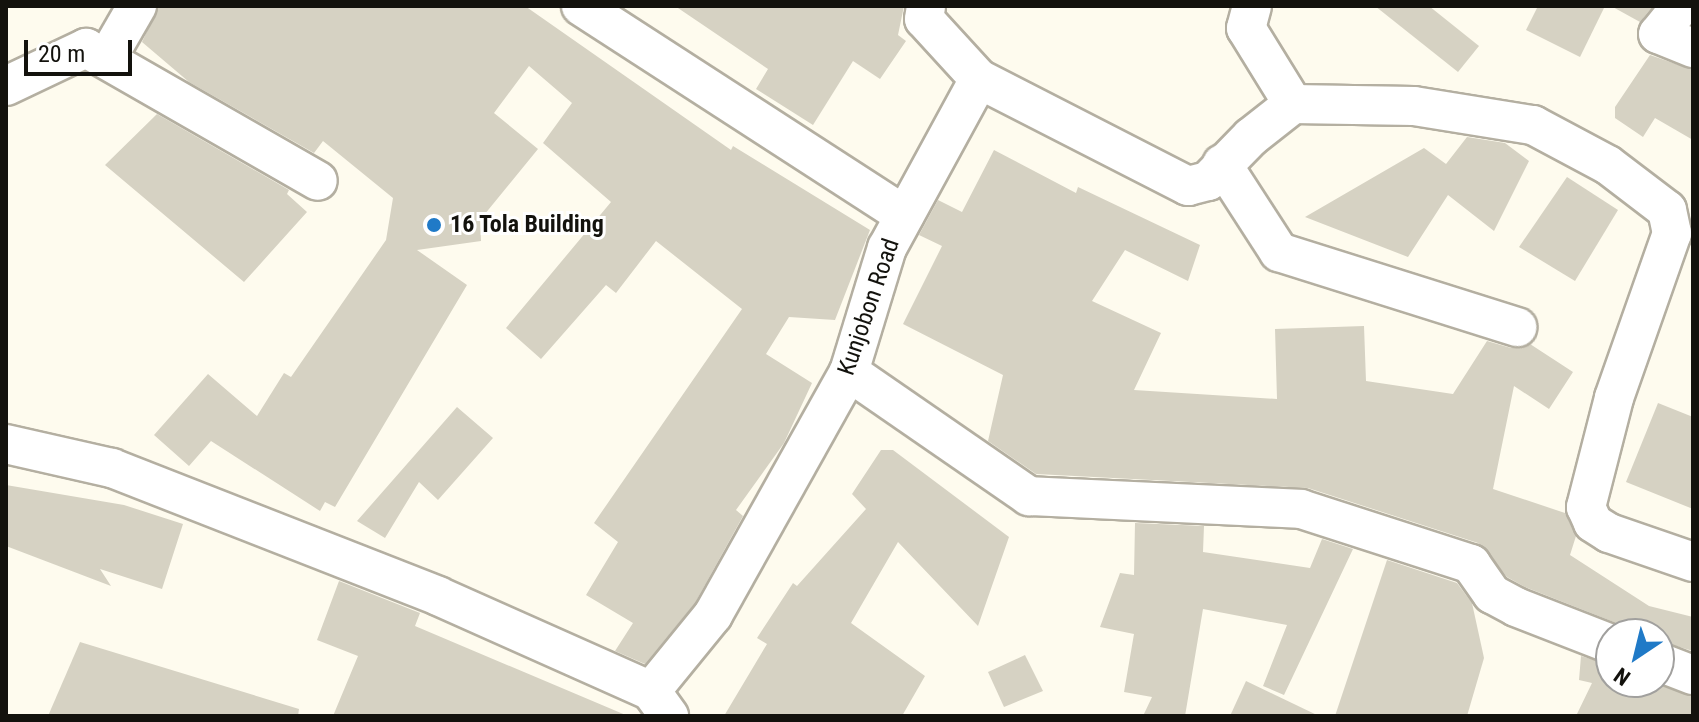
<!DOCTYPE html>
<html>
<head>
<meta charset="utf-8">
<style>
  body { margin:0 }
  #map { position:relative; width:1699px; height:722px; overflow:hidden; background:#fefbee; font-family:"Roboto Condensed",sans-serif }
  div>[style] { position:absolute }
  .building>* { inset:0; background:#d6d2c3 }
  .roads { filter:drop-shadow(2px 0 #b4afa1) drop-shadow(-2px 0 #b4afa1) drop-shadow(0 2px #b4afa1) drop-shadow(0 -2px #b4afa1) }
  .minor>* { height:38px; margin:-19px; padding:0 19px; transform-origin:19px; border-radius:19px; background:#fff }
  .dots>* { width:22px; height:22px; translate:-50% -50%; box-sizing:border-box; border:4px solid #fff; border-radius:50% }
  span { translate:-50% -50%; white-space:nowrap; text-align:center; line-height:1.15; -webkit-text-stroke:6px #fff; paint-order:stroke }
  .poi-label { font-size:24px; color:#13120d; font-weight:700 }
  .left { translate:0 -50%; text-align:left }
  .street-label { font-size:24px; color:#13120d }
  .frame { position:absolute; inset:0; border:8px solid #13120d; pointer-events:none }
  .north { position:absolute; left:1595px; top:618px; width:80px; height:80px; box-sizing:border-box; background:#fff; border:2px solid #a1a09e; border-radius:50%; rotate:215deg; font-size:22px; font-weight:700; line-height:32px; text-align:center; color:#13120d }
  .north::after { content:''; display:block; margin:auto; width:28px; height:36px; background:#207ac7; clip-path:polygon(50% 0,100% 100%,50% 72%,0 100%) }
  .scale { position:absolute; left:24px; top:40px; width:108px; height:36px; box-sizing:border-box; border:4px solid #13120d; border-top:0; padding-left:10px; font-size:24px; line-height:28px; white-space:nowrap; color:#13120d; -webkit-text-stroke:6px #fff; paint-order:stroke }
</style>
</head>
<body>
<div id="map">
  <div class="building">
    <i style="clip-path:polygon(159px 6px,525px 6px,731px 150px,733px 146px,870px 230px,835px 320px,789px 317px,766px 354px,812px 383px,784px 443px,736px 510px,743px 516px,695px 603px,645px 664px,615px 651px,633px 623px,586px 595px,618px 542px,594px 523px,742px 309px,656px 241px,616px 293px,606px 285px,541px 359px,506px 328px,611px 202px,543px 143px,572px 103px,529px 66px,494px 113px,538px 149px,480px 220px,481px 241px,417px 250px,467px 285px,335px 507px,325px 502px,320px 511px,211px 441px,189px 466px,154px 435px,208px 374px,257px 416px,284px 373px,291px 377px,386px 240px,393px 198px,323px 141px,314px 153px,189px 82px,142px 42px)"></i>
    <i style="clip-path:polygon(675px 6px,904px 6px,898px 35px,906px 41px,880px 79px,853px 61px,813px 125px,756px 89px,768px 69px)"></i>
    <i style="clip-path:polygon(1375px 6px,1429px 6px,1479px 46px,1458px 72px)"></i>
    <i style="clip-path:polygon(1538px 6px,1605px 6px,1580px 57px,1526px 30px)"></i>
    <i style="clip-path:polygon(1611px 6px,1653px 6px,1640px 22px)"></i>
    <i style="clip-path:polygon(1650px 55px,1693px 70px,1693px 140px,1655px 118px,1643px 137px,1615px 118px,1615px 107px)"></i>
    <i style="clip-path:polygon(157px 114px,289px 190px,287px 194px,307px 212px,244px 282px,105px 165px)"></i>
    <i style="clip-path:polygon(1467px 137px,1505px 143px,1529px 161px,1494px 231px,1448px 195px,1408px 257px,1305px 217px,1424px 148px,1446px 164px)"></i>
    <i style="clip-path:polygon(994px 150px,1076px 193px,1078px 187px,1200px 245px,1188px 281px,1125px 250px,1092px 301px,1161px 333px,1134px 390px,1277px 399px,1275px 329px,1364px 326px,1366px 381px,1453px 394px,1487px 341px,1511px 348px,1530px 344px,1573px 372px,1549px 409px,1514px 386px,1493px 489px,1565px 513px,1576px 536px,1570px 555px,1649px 606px,1693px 617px,1693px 651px,1659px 641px,1659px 634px,1630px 634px,1619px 624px,1525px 587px,1507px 577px,1478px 543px,1308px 488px,1036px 474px,988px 441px,1003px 375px,903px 324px,942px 246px,919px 235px,938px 200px,962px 212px)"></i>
    <i style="clip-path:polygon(1567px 177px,1618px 210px,1575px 281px,1519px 247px)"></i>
    <i style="clip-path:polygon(1658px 403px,1693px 417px,1693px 509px,1626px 482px)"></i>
    <i style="clip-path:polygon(457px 407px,493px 438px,438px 500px,419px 482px,385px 538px,357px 521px)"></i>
    <i style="clip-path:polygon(881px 450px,893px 450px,1009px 537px,978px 626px,898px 542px,851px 623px,925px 676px,902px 716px,724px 716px,767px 644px,757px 638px,793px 583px,797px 586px,866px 509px,852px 494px)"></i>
    <i style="clip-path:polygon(6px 485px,124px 505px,183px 524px,162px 589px,100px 569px,111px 586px,6px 546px)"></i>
    <i style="clip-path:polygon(1135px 523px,1204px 526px,1203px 552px,1310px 568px,1322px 539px,1353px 549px,1284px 695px,1263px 686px,1287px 625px,1203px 609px,1185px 716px,1143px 716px,1152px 697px,1124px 692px,1134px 634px,1100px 627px,1120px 573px,1134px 575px)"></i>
    <i style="clip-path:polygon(1387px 560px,1457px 583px,1472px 603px,1484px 658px,1467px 716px,1335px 716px)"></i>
    <i style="clip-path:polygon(339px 581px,420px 613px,415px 626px,628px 716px,333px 716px,358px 656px,317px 640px)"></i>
    <i style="clip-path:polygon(80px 642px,299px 709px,298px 716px,48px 716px)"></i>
    <i style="clip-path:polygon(1025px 655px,1043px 691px,1004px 707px,988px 672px)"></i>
    <i style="clip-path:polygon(1581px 656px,1611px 665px,1611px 682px,1650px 682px,1693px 696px,1693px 716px,1576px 716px,1592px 683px,1579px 680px)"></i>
    <i style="clip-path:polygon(1246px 681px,1319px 716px,1230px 716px)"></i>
  </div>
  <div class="roads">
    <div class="minor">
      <i style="left:581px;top:6px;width:385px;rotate:32.9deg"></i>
      <i style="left:1252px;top:6px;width:23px;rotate:105deg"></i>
      <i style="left:1246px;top:28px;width:89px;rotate:58.3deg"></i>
      <i style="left:1681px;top:6px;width:36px;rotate:129deg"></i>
      <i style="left:1658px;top:34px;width:38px;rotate:22deg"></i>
      <i style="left:107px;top:58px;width:60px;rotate:-60deg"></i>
      <i style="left:979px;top:79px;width:235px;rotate:27.1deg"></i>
      <i style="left:1188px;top:186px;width:21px;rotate:-14deg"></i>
      <i style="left:1208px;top:181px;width:62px;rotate:-45.7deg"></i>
      <i style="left:1251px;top:137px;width:53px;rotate:-38.2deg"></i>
      <i style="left:1293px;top:104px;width:121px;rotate:0.9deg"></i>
      <i style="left:1414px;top:106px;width:121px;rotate:9.1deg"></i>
      <i style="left:1533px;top:125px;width:85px;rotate:28.1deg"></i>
      <i style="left:1608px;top:165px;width:74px;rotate:37.3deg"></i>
      <i style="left:1667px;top:210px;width:24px;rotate:78deg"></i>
      <i style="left:1672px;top:233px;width:175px;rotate:109.4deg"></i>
      <i style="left:1614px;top:398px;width:113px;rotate:104.4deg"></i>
      <i style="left:1586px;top:507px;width:17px;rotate:66deg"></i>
      <i style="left:1593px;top:523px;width:19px;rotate:32deg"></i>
      <i style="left:1609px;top:533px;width:89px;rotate:19deg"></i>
      <i style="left:6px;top:86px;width:89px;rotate:-25.4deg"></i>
      <i style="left:86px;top:48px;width:267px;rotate:29.8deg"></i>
      <i style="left:1222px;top:164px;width:105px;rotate:57.1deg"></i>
      <i style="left:1279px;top:252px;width:250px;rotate:17.5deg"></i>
      <i style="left:849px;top:372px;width:219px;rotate:34.6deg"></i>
      <i style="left:1029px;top:496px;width:272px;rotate:2.7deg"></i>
      <i style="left:1301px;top:509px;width:179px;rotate:17.9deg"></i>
      <i style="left:1471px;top:564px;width:37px;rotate:55deg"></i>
      <i style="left:1492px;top:594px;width:27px;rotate:28deg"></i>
      <i style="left:1516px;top:607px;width:102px;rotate:21.3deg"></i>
      <i style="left:6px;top:444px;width:109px;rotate:12.8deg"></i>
      <i style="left:112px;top:468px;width:350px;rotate:21.4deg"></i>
      <i style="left:438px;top:596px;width:233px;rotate:24deg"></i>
      <i style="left:651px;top:691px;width:31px;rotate:54deg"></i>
      <i style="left:1659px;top:662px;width:36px;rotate:21deg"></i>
      <i style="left:651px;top:691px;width:98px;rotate:-50.8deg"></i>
      <i style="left:713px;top:615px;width:278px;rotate:-60.8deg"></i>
      <i style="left:849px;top:372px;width:130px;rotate:-73deg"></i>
      <i style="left:887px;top:248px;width:192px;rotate:-61.4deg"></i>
      <i style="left:979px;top:79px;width:81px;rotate:-132.5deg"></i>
      <i style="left:924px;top:19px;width:13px;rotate:-81deg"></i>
    </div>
  </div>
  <div class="dots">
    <i style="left:434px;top:225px;background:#207ac7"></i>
  </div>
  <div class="poi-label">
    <span class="left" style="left:450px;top:225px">16 Tola Building</span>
  </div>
  <div class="street-label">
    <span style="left:869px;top:307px;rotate:-71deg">Kunjobon Road</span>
  </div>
  <div class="frame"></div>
  <div class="north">N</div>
  <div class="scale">20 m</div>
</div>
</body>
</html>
